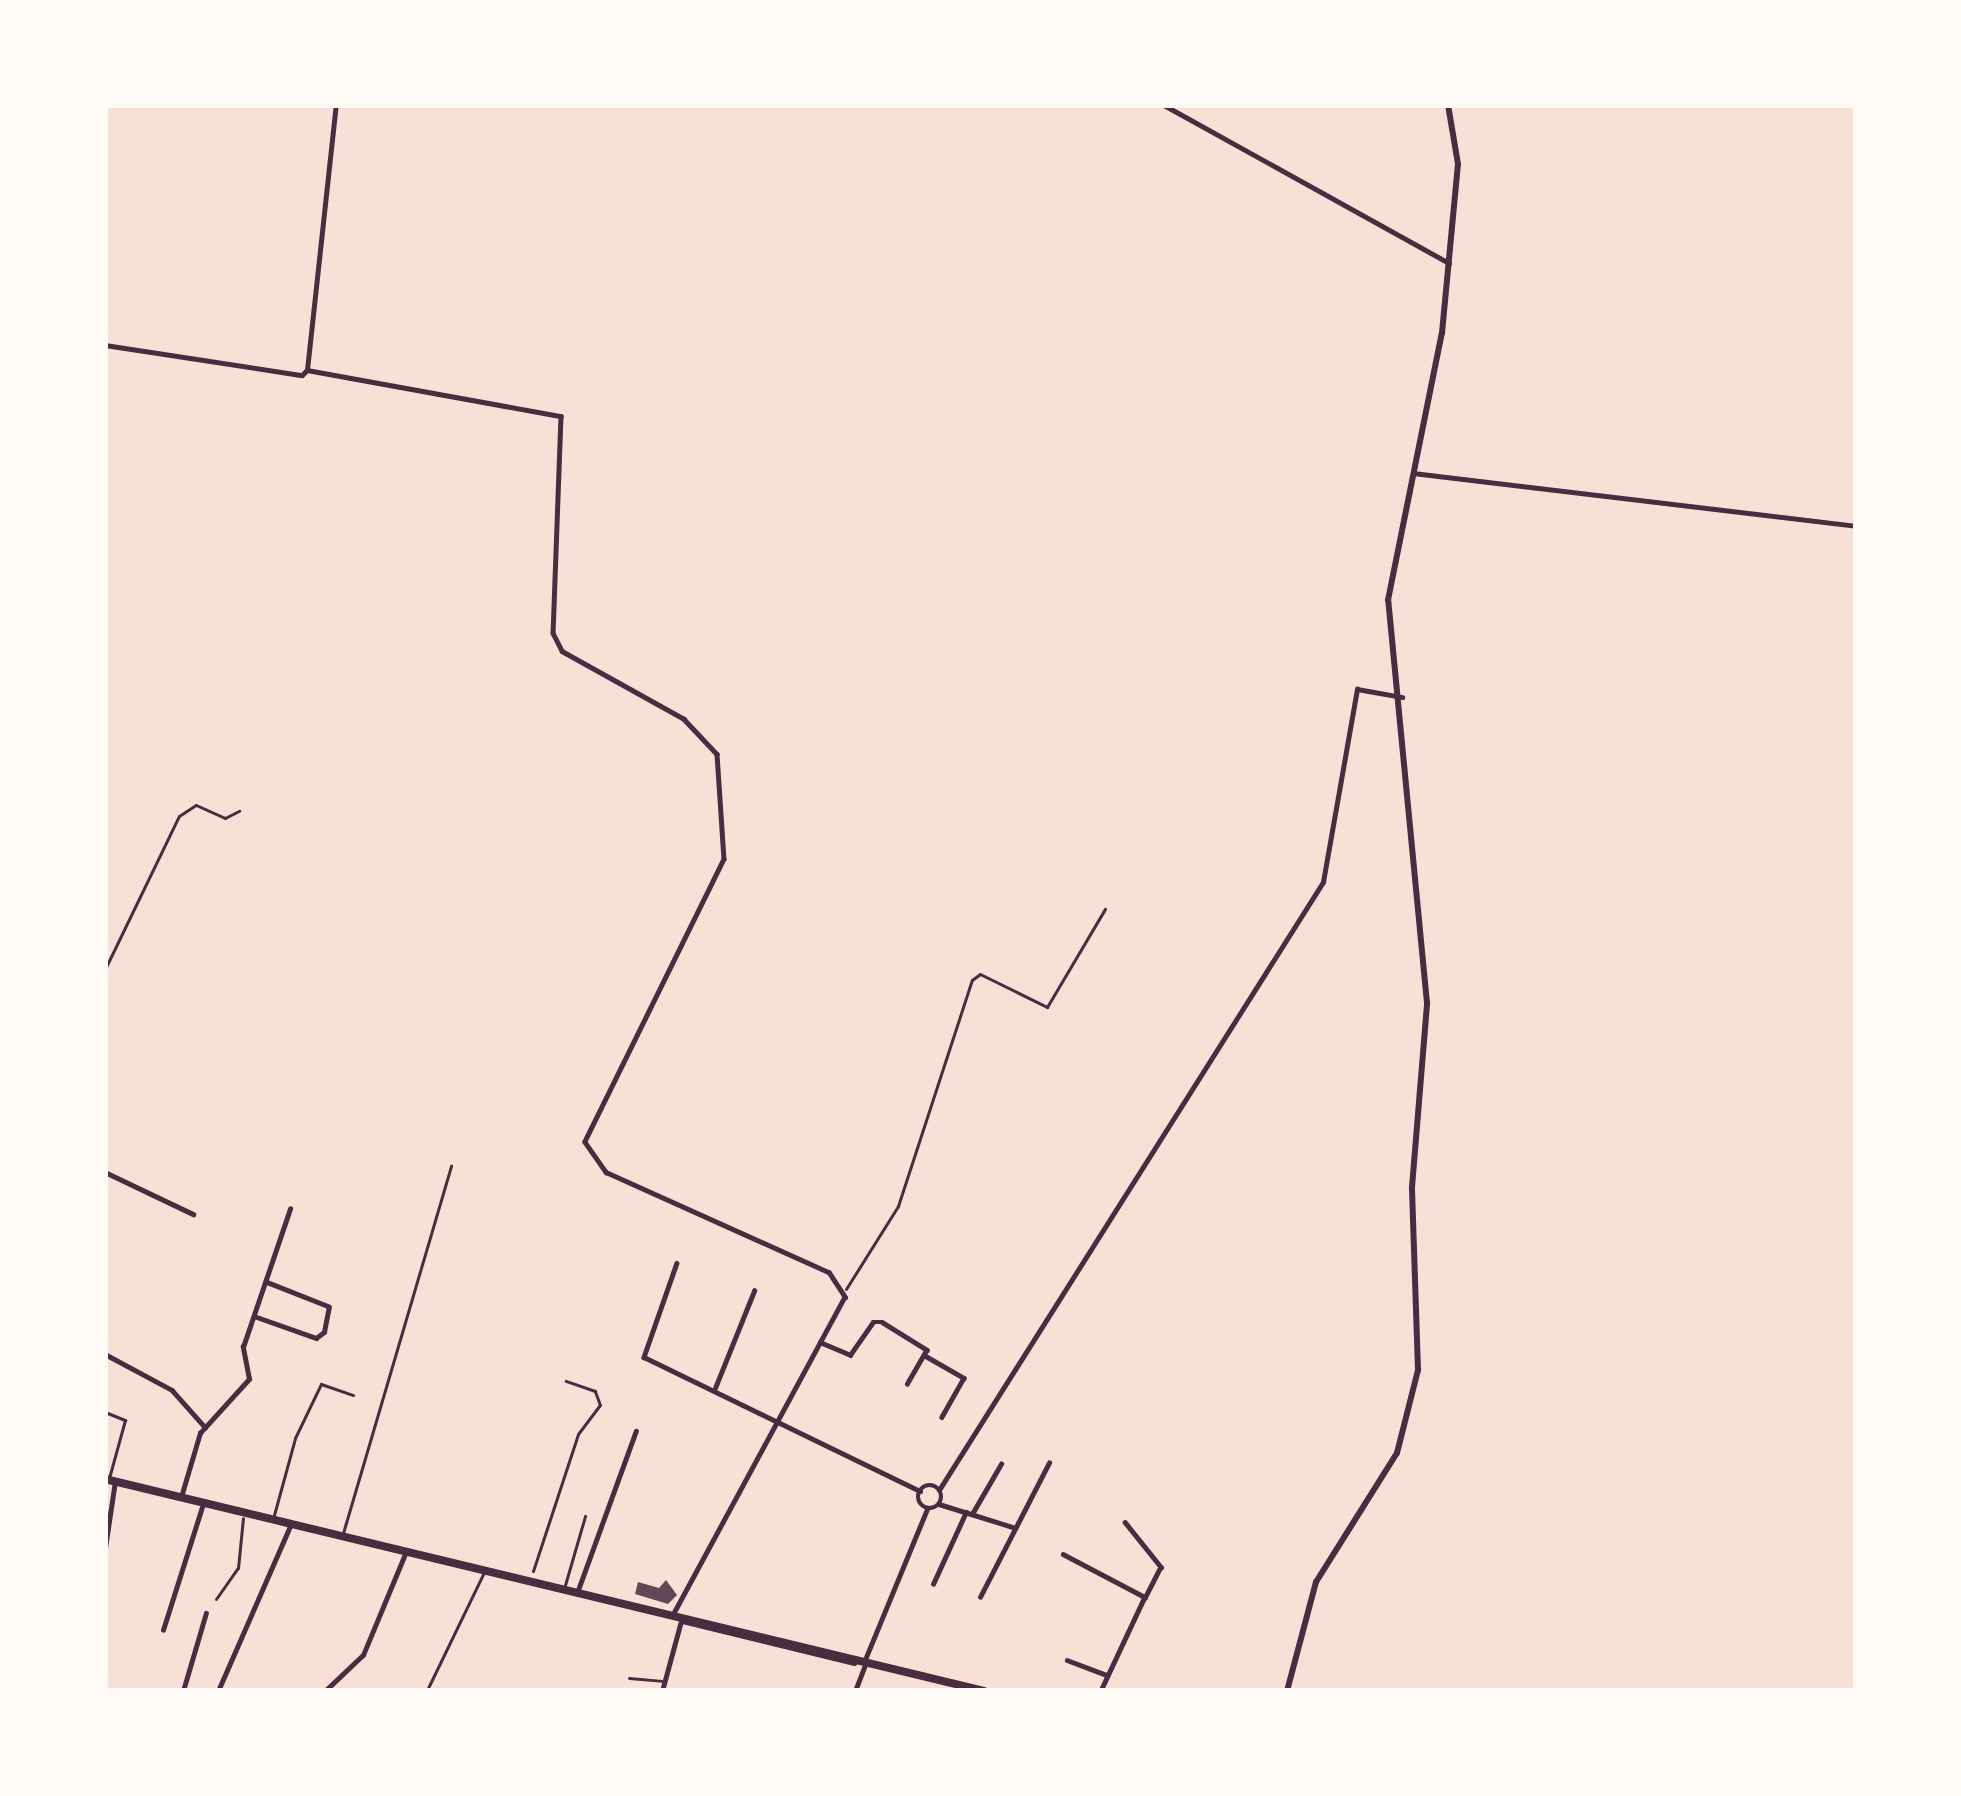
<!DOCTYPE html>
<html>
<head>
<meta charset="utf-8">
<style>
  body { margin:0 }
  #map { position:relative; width:1961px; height:1796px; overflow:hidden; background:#f7e1d7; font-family:Commissioner,sans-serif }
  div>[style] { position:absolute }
  .building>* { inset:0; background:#644757 }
  .path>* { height:3px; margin:-1.5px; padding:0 1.5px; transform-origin:1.5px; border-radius:1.5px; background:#4a2c40 }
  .service>* { height:3px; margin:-1.5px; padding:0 1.5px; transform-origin:1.5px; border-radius:1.5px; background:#4a2c40 }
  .minor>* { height:4.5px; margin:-2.25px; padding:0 2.25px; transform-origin:2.25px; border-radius:2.25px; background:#4a2c40 }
  .minor>.ring { margin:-2.25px; padding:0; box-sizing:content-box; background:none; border:4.5px solid #4a2c40; border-radius:50% }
  .tertiary>* { height:6px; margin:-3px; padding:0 3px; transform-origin:3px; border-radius:3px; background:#4a2c40 }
  .primary>* { height:8px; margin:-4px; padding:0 4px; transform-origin:4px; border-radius:4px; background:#4a2c40 }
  span { translate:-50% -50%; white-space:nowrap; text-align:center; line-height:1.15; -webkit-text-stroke:9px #fffaf5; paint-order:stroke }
  .frame { position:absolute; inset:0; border:108px solid #fffaf5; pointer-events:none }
</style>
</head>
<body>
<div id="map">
  <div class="building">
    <i style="clip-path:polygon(666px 1580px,677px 1595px,668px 1604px,635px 1594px,638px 1582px,659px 1588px)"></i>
  </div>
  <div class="path">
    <i style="left:846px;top:1289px;width:98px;rotate:-57.9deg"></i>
    <i style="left:898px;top:1206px;width:238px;rotate:-71.9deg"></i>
    <i style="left:972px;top:980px;width:10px;rotate:-37deg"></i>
    <i style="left:980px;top:974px;width:75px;rotate:26.2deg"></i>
    <i style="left:1047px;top:1007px;width:114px;rotate:-59.4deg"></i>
    <i style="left:533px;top:1571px;width:144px;rotate:-71.8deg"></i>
    <i style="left:578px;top:1434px;width:36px;rotate:-53deg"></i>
    <i style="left:600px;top:1405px;width:15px;rotate:-110deg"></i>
    <i style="left:595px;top:1391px;width:31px;rotate:-161deg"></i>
  </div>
  <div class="service">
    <i style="left:105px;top:969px;width:170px;rotate:-64.2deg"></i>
    <i style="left:179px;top:816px;width:20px;rotate:-33deg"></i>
    <i style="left:196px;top:805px;width:32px;rotate:24deg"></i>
    <i style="left:225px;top:818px;width:16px;rotate:-27deg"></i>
    <i style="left:105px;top:1412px;width:22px;rotate:22deg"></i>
    <i style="left:125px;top:1420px;width:60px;rotate:105.4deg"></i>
    <i style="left:274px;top:1515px;width:80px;rotate:-74.7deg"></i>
    <i style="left:295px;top:1438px;width:60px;rotate:-64.3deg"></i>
    <i style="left:321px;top:1384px;width:34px;rotate:19deg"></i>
    <i style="left:343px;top:1533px;width:383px;rotate:-73.6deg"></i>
    <i style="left:565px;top:1585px;width:72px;rotate:-73.8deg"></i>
    <i style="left:216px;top:1599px;width:38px;rotate:-55deg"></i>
    <i style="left:238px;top:1568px;width:50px;rotate:-84.3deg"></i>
    <i style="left:629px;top:1678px;width:33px;rotate:5deg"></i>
    <i style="left:428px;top:1688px;width:129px;rotate:-64.2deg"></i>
  </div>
  <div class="minor">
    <i style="left:1164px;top:105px;width:326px;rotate:29deg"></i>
    <i style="left:105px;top:345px;width:199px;rotate:8.7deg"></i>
    <i style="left:302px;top:375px;width:7px;rotate:-45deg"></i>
    <i style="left:307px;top:370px;width:267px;rotate:-83.8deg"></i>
    <i style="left:307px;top:370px;width:258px;rotate:10.3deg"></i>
    <i style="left:561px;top:416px;width:217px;rotate:92.1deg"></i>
    <i style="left:553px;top:633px;width:20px;rotate:63deg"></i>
    <i style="left:562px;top:651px;width:140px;rotate:29.1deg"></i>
    <i style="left:684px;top:719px;width:48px;rotate:46.7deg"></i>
    <i style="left:717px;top:754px;width:105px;rotate:86.2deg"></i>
    <i style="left:724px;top:859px;width:315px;rotate:116.2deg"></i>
    <i style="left:585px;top:1142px;width:37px;rotate:55deg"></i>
    <i style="left:606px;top:1172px;width:244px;rotate:24.2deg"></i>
    <i style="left:829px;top:1272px;width:30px;rotate:57deg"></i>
    <i style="left:845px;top:1297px;width:362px;rotate:118.4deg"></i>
    <i style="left:1413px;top:473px;width:446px;rotate:6.8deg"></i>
    <i style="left:105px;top:1172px;width:98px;rotate:25.5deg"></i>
    <i style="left:677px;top:1263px;width:100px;rotate:109.3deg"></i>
    <i style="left:644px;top:1357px;width:307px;rotate:25.9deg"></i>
    <i style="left:254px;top:1316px;width:66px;rotate:19.5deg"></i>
    <i style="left:316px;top:1338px;width:10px;rotate:-37deg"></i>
    <i style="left:324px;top:1332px;width:25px;rotate:-79deg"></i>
    <i style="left:329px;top:1307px;width:68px;rotate:-158.4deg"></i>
    <i style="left:820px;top:1342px;width:33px;rotate:23deg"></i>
    <i style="left:850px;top:1355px;width:40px;rotate:-55.1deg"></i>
    <i style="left:873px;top:1322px;width:9px"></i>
    <i style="left:882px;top:1322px;width:53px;rotate:31.9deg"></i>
    <i style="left:927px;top:1350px;width:39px;rotate:120deg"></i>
    <i style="left:105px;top:1354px;width:76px;rotate:28.2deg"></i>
    <i style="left:172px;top:1390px;width:50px;rotate:48.3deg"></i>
    <i style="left:924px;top:1355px;width:46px;rotate:29.9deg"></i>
    <i style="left:964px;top:1378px;width:45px;rotate:119.4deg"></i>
    <i style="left:715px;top:1388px;width:105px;rotate:-68.1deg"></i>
    <i class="ring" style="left:918px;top:1485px;width:19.5px;height:19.5px"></i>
    <i style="left:939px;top:1490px;width:719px;rotate:-57.72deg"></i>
    <i style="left:1323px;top:882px;width:196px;rotate:-80deg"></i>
    <i style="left:1357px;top:689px;width:46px;rotate:10.1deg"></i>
    <i style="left:181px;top:1497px;width:67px;rotate:-73.5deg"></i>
    <i style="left:200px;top:1433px;width:73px;rotate:-47.8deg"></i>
    <i style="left:249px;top:1379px;width:33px;rotate:-101deg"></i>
    <i style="left:243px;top:1347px;width:146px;rotate:-71.2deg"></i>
    <i style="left:939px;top:1504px;width:77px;rotate:17.3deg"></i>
    <i style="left:972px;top:1514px;width:58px;rotate:-59.9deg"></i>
    <i style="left:1125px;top:1522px;width:58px;rotate:51.3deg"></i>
    <i style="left:1161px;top:1567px;width:31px;rotate:117deg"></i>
    <i style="left:105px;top:1548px;width:68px;rotate:-81.5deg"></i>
    <i style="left:1063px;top:1554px;width:93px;rotate:27.7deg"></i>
    <i style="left:1145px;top:1597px;width:104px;rotate:115.1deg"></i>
    <i style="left:933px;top:1584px;width:79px;rotate:-65.4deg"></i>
    <i style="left:578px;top:1590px;width:169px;rotate:-70deg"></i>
    <i style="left:980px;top:1597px;width:151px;rotate:-62.8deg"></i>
    <i style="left:163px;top:1630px;width:132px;rotate:-72.4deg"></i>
    <i style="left:1067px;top:1660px;width:43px;rotate:20.6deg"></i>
    <i style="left:864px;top:1662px;width:165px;rotate:-67.6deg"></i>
    <i style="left:183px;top:1691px;width:81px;rotate:-73.6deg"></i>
    <i style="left:218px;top:1691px;width:180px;rotate:-66.4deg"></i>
    <i style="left:325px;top:1691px;width:52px;rotate:-43.5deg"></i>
    <i style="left:363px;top:1655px;width:109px;rotate:-67.4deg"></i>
    <i style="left:662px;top:1691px;width:73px;rotate:-74.8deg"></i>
    <i style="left:855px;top:1691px;width:30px;rotate:-69deg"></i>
  </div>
  <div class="tertiary">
    <i style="left:1287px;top:1691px;width:113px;rotate:-75.1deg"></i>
    <i style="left:1316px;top:1582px;width:152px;rotate:-57.9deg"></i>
    <i style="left:1397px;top:1453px;width:86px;rotate:-75.8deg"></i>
    <i style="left:1418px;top:1370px;width:183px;rotate:-91.9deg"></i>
    <i style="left:1412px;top:1187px;width:185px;rotate:-85.3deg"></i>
    <i style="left:1427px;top:1003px;width:405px;rotate:-95.5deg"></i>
    <i style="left:1388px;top:600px;width:272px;rotate:-78.6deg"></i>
    <i style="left:1442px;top:333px;width:170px;rotate:-84.6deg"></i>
    <i style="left:1458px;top:164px;width:60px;rotate:-99.6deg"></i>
  </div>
  <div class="primary">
    <i style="left:105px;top:1479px;width:904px;rotate:13.56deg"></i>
    <i style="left:683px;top:1620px;width:176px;rotate:13.8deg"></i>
  </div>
  <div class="frame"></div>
</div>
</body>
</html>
